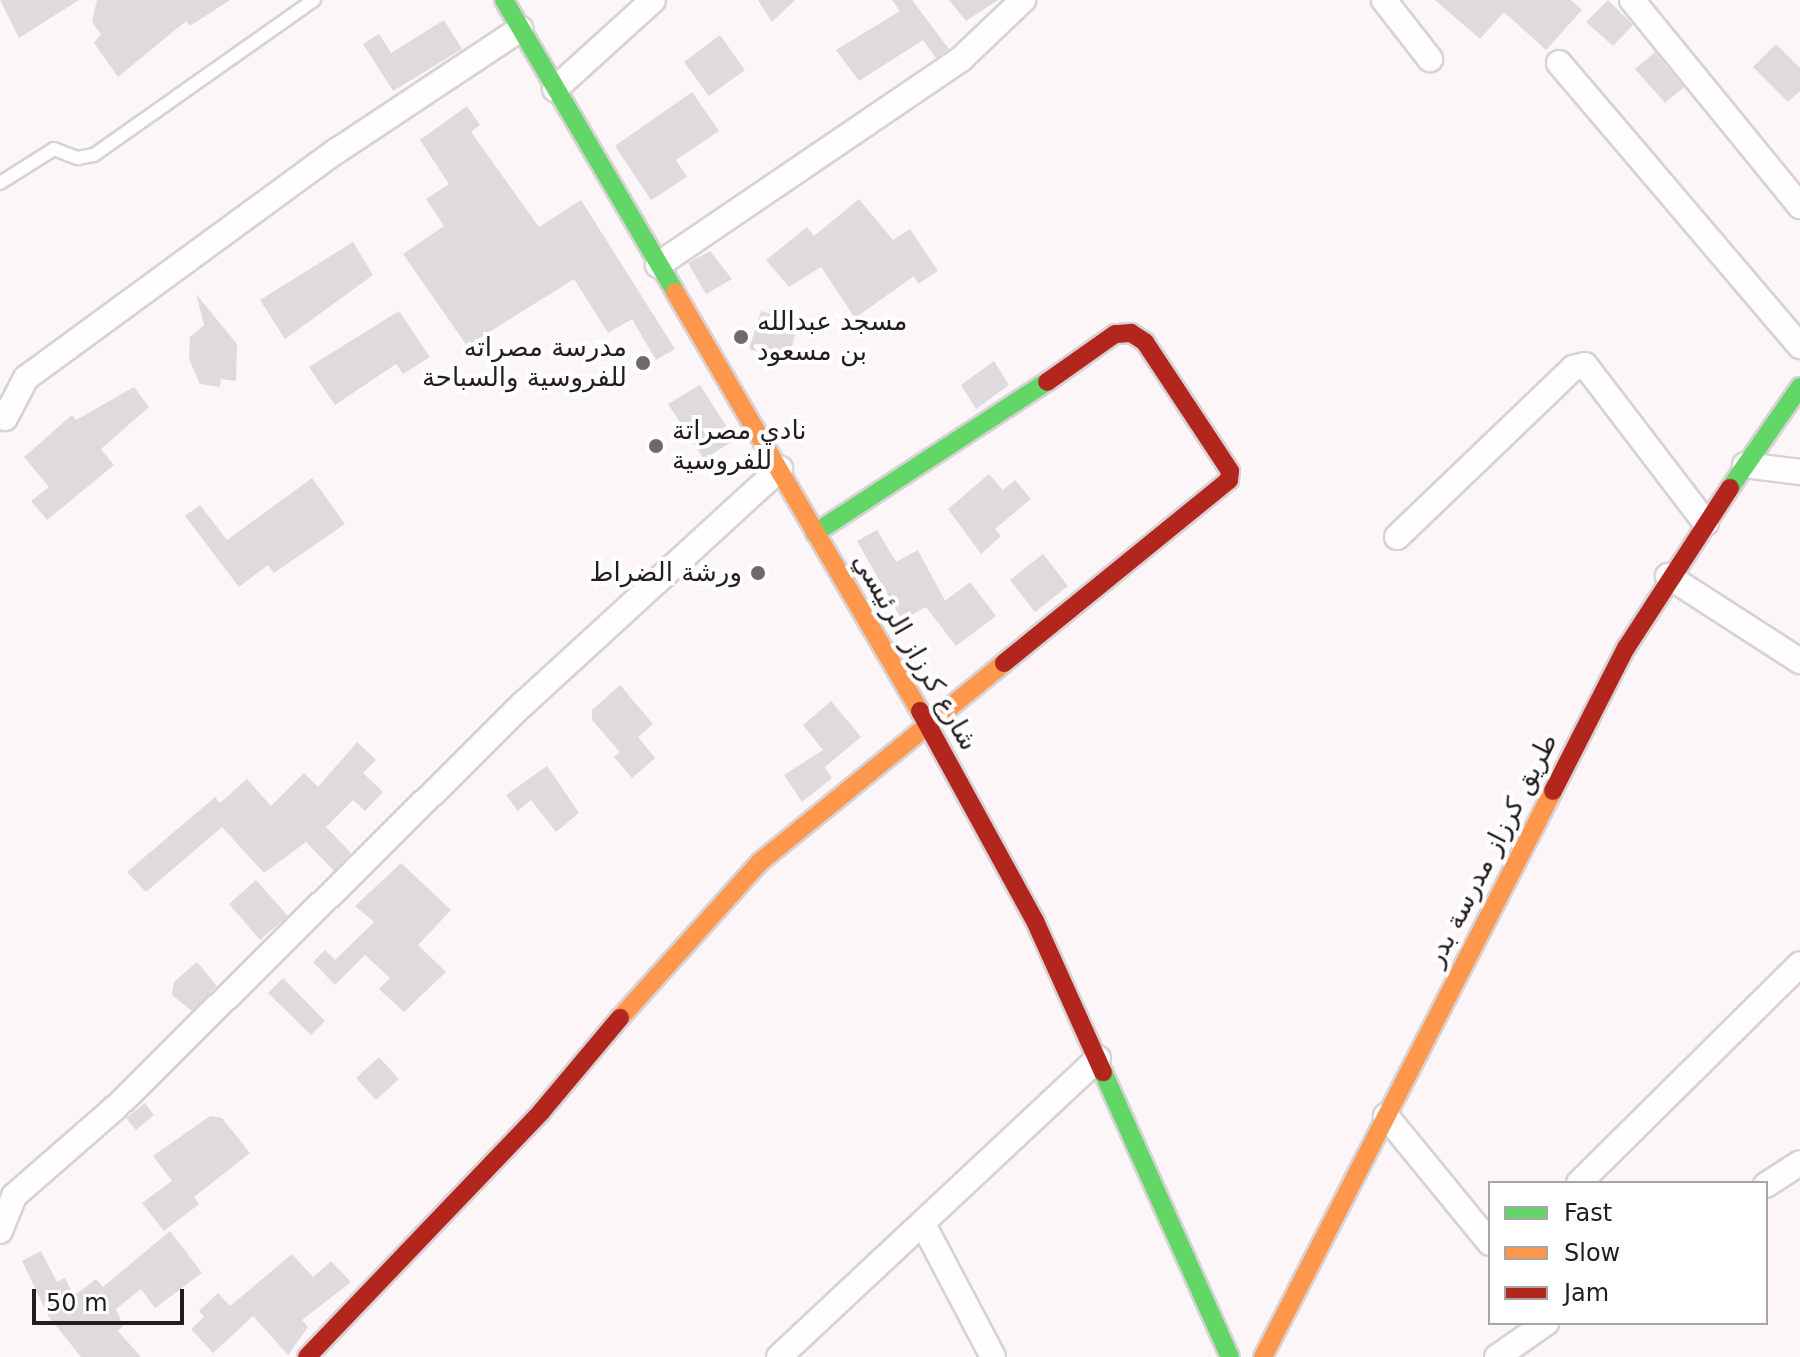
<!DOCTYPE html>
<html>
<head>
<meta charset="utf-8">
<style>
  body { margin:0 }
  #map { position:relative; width:1800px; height:1357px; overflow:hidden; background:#fcf6f8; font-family:"DejaVu Sans",Vazirmatn,sans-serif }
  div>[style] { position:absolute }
  .building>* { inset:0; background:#dfdadd }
  .roads { filter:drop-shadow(2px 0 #d8d2d4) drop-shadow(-2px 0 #d8d2d4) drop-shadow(0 2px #d8d2d4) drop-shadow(0 -2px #d8d2d4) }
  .lane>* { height:12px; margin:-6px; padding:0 6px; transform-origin:6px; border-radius:6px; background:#fffefe }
  .street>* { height:24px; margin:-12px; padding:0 12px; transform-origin:12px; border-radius:12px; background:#fffefe }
  .fast>* { height:18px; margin:-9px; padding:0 9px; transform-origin:9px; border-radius:9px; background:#63d668 }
  .slow>* { height:18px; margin:-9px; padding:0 9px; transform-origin:9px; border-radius:9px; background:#ff974d }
  .jam>* { height:18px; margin:-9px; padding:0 9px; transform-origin:9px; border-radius:9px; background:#b3261e }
  .dots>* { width:22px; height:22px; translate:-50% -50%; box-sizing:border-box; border:4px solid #fff; border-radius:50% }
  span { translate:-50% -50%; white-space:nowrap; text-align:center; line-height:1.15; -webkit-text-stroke:8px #fff; paint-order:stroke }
  .poi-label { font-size:26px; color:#231d1f }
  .left { translate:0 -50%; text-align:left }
  .right { translate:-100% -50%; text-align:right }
  .street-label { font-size:26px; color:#231d1f }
  .legend { position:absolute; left:1488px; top:1181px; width:280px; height:144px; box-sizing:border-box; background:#fff; border:2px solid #a7a5a5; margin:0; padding:10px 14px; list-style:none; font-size:24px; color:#231d1f }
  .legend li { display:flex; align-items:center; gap:16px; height:40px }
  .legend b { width:40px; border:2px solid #a7a5a5 }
  .scale { position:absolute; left:32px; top:1289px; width:152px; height:36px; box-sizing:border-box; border:4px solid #231d1f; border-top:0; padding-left:10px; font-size:24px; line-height:28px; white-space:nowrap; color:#231d1f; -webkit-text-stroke:6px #fff; paint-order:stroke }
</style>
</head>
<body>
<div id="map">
  <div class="building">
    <i style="clip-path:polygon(0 0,79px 0,19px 38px)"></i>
    <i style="clip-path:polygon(97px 0,230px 0,190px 26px,186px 21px,118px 77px,94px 43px,101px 34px,92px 22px)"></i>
    <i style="clip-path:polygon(758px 0,795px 0,772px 22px)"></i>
    <i style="clip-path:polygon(892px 0,912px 0,949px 49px,936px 58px,923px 40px,859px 81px,836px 50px,900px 11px)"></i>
    <i style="clip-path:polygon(949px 0,998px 0,966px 21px)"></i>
    <i style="clip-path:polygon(1435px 0,1571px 0,1582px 10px,1546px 50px,1504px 12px,1480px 39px)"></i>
    <i style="clip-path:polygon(1608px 0,1633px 25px,1613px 46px,1586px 22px)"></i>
    <i style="clip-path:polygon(444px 20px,462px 49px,393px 91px,363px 44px,379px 34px,391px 53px)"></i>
    <i style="clip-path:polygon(720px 35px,745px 70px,709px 96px,684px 62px)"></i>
    <i style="clip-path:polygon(1776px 44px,1800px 68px,1800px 91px,1788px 102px,1753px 67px)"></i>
    <i style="clip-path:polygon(1655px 52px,1684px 87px,1665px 103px,1635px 69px)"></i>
    <i style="clip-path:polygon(692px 92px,719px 131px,676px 160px,687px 177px,651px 200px,615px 146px)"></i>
    <i style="clip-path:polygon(467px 106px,480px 125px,471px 132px,539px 227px,581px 200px,675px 349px,656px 360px,632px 319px,608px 333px,574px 279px,467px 346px,403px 254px,444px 226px,426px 199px,449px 184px,420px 140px)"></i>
    <i style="clip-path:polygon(859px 199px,893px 240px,910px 229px,938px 271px,918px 284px,914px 276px,855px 318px,821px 267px,789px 287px,766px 260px,807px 227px,814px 236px)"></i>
    <i style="clip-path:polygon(353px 242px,373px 275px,285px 339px,260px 300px)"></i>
    <i style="clip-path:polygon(710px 251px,732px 279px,706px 294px,688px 263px)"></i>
    <i style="clip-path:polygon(196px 294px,237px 344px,236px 381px,221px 379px,220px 387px,200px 384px,189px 359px,190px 337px,204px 325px)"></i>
    <i style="clip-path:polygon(399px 311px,430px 357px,403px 374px,396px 364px,335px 405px,309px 367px)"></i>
    <i style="clip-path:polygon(761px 311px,799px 323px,787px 361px,749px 349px)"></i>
    <i style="clip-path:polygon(994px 361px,1009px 385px,976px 409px,961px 385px)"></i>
    <i style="clip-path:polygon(700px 385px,735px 440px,704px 459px,668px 404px)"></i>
    <i style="clip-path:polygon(134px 387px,149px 407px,101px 449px,114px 465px,47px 520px,31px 501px,49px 487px,24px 457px,72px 415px,76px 420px)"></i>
    <i style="clip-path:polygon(989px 474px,1003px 490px,1015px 480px,1031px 499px,995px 529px,1001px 536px,981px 554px,948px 509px)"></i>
    <i style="clip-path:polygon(312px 478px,345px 524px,274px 573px,268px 565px,239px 587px,185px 516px,200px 505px,227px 540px)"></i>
    <i style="clip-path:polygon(877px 530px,896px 562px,918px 550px,945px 601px,970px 582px,996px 616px,956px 646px,926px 607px,902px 620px,857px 541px)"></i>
    <i style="clip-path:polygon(1043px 554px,1068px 586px,1035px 612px,1010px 580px)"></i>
    <i style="clip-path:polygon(620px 685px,653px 724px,638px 737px,655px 758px,632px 778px,614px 757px,620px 752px,592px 720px,592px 710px)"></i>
    <i style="clip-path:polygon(831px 701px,861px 737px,825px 767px,832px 778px,802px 802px,784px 775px,823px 750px,803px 725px)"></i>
    <i style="clip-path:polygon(357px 742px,376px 760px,363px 773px,383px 792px,365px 811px,353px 800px,326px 827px,351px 853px,334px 871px,306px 842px,264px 873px,222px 827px,146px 892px,127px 872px,215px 797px,220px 803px,247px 779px,271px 806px,304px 773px,318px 787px)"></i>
    <i style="clip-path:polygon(547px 766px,579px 813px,556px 832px,531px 800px,518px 811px,506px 795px)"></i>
    <i style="clip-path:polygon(401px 863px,451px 910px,418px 945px,446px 972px,404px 1012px,379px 989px,390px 978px,365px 955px,335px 985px,313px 962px,325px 950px,335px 960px,374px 922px,355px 906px)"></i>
    <i style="clip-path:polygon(256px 880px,288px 916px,260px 940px,229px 904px)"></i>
    <i style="clip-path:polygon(197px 962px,217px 986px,192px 1011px,172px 995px,174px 982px)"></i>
    <i style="clip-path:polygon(283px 978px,325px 1021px,311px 1035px,268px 993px)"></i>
    <i style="clip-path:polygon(379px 1057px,399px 1079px,376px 1100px,356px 1078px)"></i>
    <i style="clip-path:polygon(145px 1103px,154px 1115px,136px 1130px,126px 1118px)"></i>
    <i style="clip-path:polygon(210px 1116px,222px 1118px,250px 1153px,194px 1197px,199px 1204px,164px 1231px,142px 1203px,172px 1181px,153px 1156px)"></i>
    <i style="clip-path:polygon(170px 1231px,202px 1273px,155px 1308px,141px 1289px,116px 1309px,123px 1326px,118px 1331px,141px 1357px,81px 1357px,49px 1317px,22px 1261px,41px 1251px,57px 1282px,65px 1278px,74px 1296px,96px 1279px,103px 1287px)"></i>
    <i style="clip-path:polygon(292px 1254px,313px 1277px,331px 1261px,351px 1282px,302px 1320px,308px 1327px,288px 1355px,253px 1316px,213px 1353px,191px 1329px,204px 1317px,199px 1311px,218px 1293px,230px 1306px)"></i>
  </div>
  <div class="roads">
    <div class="lane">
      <i style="left:0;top:183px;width:64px;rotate:-32.2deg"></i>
      <i style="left:54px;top:149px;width:26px;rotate:21deg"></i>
      <i style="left:78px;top:158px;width:16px;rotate:-11deg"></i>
      <i style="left:94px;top:155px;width:269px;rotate:-35.2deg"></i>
    </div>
    <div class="street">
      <i style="left:1384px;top:0;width:75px;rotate:52.1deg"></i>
      <i style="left:1632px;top:0;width:266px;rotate:50.8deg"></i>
      <i style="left:1559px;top:63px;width:372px;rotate:49.6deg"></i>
      <i style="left:555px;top:89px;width:132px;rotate:-42.2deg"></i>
      <i style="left:658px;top:265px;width:366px;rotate:-34.2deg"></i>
      <i style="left:961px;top:59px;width:86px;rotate:-43.6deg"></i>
      <i style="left:5px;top:418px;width:45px;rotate:-62.3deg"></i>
      <i style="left:26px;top:378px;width:386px;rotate:-36.2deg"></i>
      <i style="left:338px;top:150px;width:219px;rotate:-33.6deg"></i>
      <i style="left:1745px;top:465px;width:55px;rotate:7.3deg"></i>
      <i style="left:1397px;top:537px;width:244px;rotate:-43.8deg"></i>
      <i style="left:1573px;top:368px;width:12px;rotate:-14deg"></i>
      <i style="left:1585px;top:365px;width:199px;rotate:52.6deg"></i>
      <i style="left:1668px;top:576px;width:157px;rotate:32.8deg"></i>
      <i style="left:1386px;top:1116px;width:164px;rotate:50.7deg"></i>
      <i style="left:1579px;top:1183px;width:311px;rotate:-44.7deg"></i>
      <i style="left:1766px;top:1185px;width:40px;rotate:-32.9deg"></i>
      <i style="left:923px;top:1224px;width:150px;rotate:62.2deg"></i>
      <i style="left:0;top:1231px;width:38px;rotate:-68deg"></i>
      <i style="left:14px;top:1196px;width:135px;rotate:-41.1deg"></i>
      <i style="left:116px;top:1107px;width:571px;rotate:-44.72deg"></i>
      <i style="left:522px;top:705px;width:350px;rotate:-42.5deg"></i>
      <i style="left:779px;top:1357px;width:437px;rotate:-43.1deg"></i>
      <i style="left:1497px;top:1357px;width:60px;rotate:-34.8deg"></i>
    </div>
    <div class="fast">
      <i style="left:504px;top:0;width:338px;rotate:59.6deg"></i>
      <i style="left:1730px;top:488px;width:123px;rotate:-55.3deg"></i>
      <i style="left:815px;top:533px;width:277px;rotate:-33.1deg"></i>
      <i style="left:1103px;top:1072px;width:312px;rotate:66deg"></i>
    </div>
    <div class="slow">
      <i style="left:675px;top:292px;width:485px;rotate:59.7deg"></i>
      <i style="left:620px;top:1018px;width:210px;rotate:-48.1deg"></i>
      <i style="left:760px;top:862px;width:315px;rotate:-39.2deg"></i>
      <i style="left:1263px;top:1357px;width:636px;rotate:-62.87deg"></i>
    </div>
    <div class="jam">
      <i style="left:1004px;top:663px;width:290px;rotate:-39.1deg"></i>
      <i style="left:1229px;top:480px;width:9px;rotate:-84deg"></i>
      <i style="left:1230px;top:471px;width:154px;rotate:-123.4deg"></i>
      <i style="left:1145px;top:342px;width:17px;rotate:-147deg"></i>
      <i style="left:1131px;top:333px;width:16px;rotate:176deg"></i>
      <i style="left:1115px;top:334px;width:83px;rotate:144.8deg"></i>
      <i style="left:920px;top:711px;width:239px;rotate:61.3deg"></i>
      <i style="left:1035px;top:921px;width:166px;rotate:65.8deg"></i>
      <i style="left:1553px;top:791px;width:161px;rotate:-63deg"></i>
      <i style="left:1626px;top:648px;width:191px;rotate:-57deg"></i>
      <i style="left:307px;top:1357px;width:339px;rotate:-46.3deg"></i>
      <i style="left:541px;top:1112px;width:123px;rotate:-50deg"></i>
    </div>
  </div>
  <div class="dots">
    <i style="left:741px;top:337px;background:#6f696b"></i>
    <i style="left:643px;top:363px;background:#6f696b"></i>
    <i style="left:656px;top:446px;background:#6f696b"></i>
    <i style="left:758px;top:573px;background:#6f696b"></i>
  </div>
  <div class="poi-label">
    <span class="left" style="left:757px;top:337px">مسجد عبدالله<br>بن مسعود</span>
    <span class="right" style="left:627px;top:363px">مدرسة مصراته<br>للفروسية والسباحة</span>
    <span class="left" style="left:672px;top:446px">نادي مصراتة<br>للفروسية</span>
    <span class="right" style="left:742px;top:573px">ورشة الضراط</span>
  </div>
  <div class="street-label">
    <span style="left:915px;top:652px;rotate:60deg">شارع كرزاز الرئيسي</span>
    <span style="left:1492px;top:850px;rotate:-63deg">طريق كرزاز مدرسة بدر</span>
  </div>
  <ul class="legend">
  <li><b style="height:10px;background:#63d668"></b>Fast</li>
  <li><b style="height:10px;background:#ff974d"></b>Slow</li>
  <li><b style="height:10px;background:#b3261e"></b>Jam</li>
  </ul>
  <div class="scale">50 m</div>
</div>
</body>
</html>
